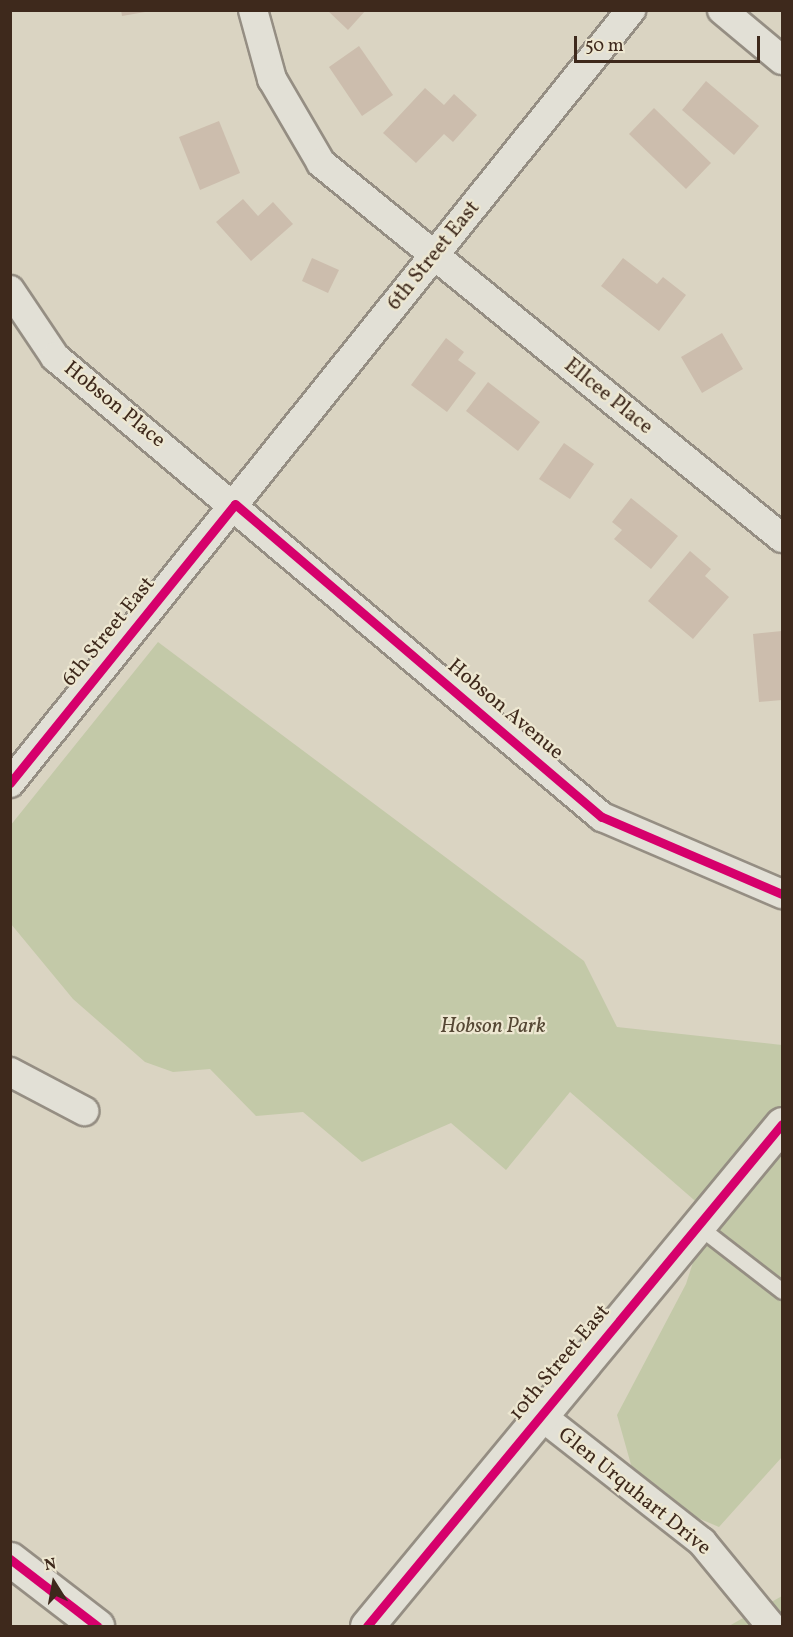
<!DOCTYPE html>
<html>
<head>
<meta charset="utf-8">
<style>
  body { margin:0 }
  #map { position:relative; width:793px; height:1637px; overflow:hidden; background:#dad4c2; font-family:Vollkorn,serif }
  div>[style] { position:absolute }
  .green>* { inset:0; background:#c3c9a8 }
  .building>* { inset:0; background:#ccbdad }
  .roads { filter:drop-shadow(2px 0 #958e83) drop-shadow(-2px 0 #958e83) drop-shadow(0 2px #958e83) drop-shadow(0 -2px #958e83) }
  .service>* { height:15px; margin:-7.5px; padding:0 7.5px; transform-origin:7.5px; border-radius:7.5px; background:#e2e0d6 }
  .minor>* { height:28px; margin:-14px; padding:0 14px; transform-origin:14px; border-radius:14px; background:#e2e0d6 }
  .tertiary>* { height:33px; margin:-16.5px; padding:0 16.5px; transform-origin:16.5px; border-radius:16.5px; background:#e2e0d6 }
  .cycleway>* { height:9px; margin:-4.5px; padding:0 4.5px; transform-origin:4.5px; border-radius:4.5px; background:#d6006c }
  span { translate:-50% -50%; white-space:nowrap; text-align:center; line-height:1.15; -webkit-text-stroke:4.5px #ede7d1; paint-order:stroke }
  .street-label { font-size:21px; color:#3e291c }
  .park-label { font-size:21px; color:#554734; font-style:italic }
  .frame { position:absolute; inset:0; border:12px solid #3e291c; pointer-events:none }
  .north { position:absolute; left:24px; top:1553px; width:60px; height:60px; -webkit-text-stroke:4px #ede7d1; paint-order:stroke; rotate:349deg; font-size:16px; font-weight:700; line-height:24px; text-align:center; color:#3e291c }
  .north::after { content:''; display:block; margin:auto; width:21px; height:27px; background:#3e291c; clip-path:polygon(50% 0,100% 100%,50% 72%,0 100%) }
  .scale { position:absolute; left:574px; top:36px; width:186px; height:27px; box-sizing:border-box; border:3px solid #3e291c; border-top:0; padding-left:8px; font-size:18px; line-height:21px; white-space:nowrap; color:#3e291c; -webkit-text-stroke:4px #ede7d1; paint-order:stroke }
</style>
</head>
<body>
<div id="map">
  <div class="green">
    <i style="clip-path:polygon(158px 642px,584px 961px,617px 1027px,782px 1045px,782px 1457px,719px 1527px,639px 1493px,617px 1415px,686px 1284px,709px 1213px,570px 1092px,506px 1170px,451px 1123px,362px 1162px,303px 1112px,256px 1116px,210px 1069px,173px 1072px,145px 1062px,73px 999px,11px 924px,10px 826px)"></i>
    <i style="clip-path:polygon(782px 1596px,782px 1626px,729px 1626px)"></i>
  </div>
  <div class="building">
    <i style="clip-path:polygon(121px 10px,145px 10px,145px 12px,122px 16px)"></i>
    <i style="clip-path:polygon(327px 10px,366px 10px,348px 30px)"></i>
    <i style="clip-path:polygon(359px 46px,393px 95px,362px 116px,329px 67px)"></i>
    <i style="clip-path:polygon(706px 81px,759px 126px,734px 155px,682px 110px)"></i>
    <i style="clip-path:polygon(425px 88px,444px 105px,454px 94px,477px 115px,453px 142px,444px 134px,416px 163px,383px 133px)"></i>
    <i style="clip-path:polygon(654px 108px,711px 163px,686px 189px,629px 134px)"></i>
    <i style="clip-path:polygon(219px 121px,240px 173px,200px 190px,179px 137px)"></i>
    <i style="clip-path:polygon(243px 199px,258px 216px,273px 202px,293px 224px,251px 261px,216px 222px)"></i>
    <i style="clip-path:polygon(312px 258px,339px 270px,328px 293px,302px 281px)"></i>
    <i style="clip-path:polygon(623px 258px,657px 284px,663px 277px,686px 295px,659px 331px,601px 286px)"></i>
    <i style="clip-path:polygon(722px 333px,743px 369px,702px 393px,681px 357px)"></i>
    <i style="clip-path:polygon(446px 338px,464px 352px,458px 360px,476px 373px,447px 412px,411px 385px)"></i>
    <i style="clip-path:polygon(488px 382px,540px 422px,518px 451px,466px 411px)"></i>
    <i style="clip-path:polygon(564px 443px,594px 464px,570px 499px,539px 479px)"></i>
    <i style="clip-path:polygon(631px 498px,678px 536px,651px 569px,614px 539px,622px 530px,612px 522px)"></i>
    <i style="clip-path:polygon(690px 551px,711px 569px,705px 576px,729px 597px,693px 639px,648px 601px)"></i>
    <i style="clip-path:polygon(782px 631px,782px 700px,759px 702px,753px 634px)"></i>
  </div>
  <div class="roads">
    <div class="service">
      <i style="left:698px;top:1226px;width:106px;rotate:37.7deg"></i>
    </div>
    <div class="minor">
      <i style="left:253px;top:10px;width:72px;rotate:74.6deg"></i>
      <i style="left:272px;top:79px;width:97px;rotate:59.7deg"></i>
      <i style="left:321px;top:163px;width:594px;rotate:39.13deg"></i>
      <i style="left:722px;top:10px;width:78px;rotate:39.8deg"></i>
      <i style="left:10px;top:290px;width:81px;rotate:56.1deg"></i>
      <i style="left:55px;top:357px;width:715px;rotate:40.06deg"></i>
      <i style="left:602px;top:817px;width:196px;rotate:23.2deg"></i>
      <i style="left:10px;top:783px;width:992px;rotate:-51.22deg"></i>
      <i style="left:10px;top:1072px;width:84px;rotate:27.8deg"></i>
      <i style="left:540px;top:1415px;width:206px;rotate:38.1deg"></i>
      <i style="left:702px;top:1542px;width:109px;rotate:50.6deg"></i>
    </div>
    <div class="tertiary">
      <i style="left:10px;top:1559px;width:110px;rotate:37.6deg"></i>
      <i style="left:367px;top:1626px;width:651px;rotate:-50.42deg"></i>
    </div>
  </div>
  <div class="cycleway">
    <i style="left:10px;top:783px;width:358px;rotate:-51.1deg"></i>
    <i style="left:235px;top:504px;width:482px;rotate:40.5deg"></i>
    <i style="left:602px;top:817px;width:196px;rotate:23.2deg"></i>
    <i style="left:10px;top:1559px;width:110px;rotate:37.6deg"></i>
    <i style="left:367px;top:1626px;width:651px;rotate:-50.42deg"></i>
  </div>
  <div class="street-label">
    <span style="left:434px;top:256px;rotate:-51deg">6th Street East</span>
    <span style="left:608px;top:397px;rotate:39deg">Ellcee Place</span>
    <span style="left:114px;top:405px;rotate:39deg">Hobson Place</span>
    <span style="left:109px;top:632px;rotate:-51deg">6th Street East</span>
    <span style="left:505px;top:710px;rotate:40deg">Hobson Avenue</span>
    <span style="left:560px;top:1363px;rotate:-50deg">10th Street East</span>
    <span style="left:634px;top:1492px;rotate:39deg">Glen Urquhart Drive</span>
  </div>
  <div class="park-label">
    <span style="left:493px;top:1027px">Hobson Park</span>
  </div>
  <div class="frame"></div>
  <div class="north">N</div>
  <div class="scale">50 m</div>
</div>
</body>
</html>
